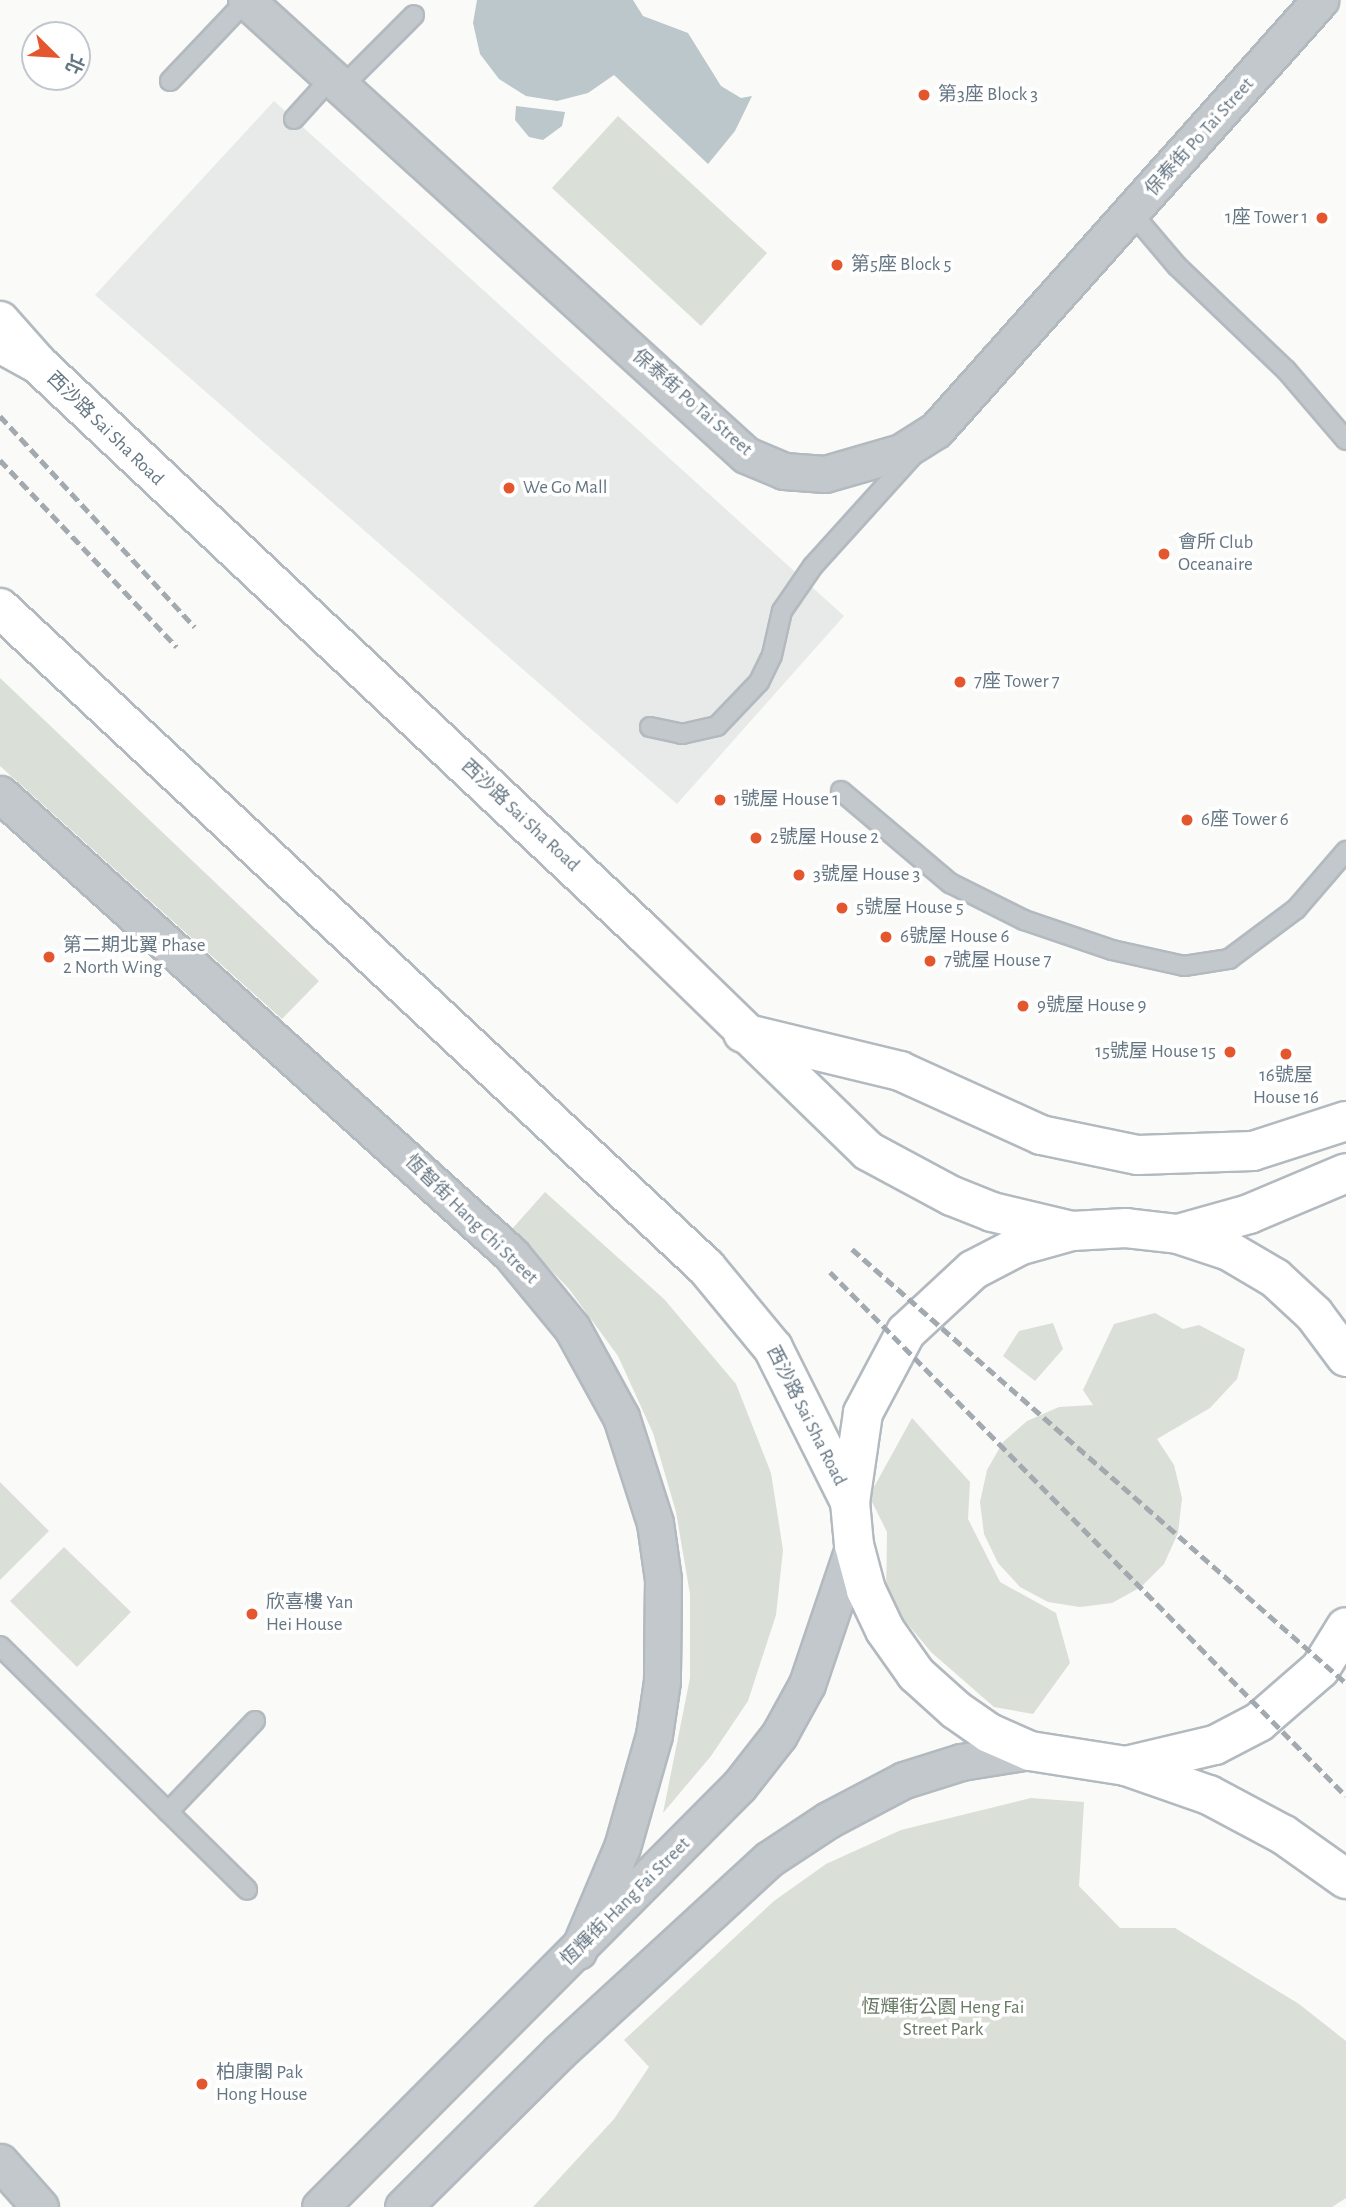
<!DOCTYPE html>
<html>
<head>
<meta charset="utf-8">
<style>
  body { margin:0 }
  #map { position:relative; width:1346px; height:2207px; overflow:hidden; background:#fafaf8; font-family:"Alegreya Sans","Noto Sans TC",sans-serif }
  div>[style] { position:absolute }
  .built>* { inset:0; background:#e8e9e9 }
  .green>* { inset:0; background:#dadfd7 }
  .water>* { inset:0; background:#bbc7cb }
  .roads { filter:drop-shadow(2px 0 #b3babf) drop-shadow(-2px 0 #b3babf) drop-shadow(0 2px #b3babf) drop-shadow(0 -2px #b3babf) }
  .lane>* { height:18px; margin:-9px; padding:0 9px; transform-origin:9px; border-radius:9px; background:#c3c8cc }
  .street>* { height:35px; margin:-17.5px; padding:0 17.5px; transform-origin:17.5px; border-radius:17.5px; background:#c3c8cc }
  .secondary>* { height:38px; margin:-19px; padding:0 19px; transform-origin:19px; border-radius:19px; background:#fff }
  .primary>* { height:38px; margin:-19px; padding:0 19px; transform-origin:19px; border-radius:19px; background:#fff }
  .rail>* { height:5px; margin-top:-2.5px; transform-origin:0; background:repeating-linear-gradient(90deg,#a2aab0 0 10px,transparent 0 15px) }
  .dots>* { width:19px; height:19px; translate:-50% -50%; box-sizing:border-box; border:4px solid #fff; border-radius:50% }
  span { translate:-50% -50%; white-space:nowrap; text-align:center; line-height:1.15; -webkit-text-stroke:7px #fff; paint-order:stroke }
  .poi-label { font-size:19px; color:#657683 }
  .left { translate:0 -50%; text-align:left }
  .right { translate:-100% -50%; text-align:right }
  .street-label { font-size:19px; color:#657683 }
  .park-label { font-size:19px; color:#687a64 }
  .north { position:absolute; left:21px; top:21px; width:70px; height:70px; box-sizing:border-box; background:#fff; border:2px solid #c1c8cd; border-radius:50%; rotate:114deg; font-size:19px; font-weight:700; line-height:28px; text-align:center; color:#657683 }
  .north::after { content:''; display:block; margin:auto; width:24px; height:32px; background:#e4572e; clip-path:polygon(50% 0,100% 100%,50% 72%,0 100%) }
</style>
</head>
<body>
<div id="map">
  <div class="built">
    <i style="clip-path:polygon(274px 101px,844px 616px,677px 804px,95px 295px)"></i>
  </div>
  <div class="green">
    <i style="clip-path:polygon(618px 116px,767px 253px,701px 326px,552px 188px)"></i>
    <i style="clip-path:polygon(0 678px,319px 981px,282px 1019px,0 766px)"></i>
    <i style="clip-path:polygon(545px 1192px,664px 1299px,736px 1384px,771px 1473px,783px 1550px,776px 1615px,748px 1701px,711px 1756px,663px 1813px,690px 1678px,690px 1594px,676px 1512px,653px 1433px,618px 1356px,569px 1289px,512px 1229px)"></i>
    <i style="clip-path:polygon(1155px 1313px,1183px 1329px,1199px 1325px,1245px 1349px,1237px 1379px,1210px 1408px,1157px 1439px,1174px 1465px,1182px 1498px,1178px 1533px,1164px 1564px,1141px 1587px,1112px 1603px,1080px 1607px,1048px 1602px,1020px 1587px,998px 1563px,984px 1534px,980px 1502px,987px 1470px,1003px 1442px,1027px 1421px,1059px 1407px,1093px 1405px,1083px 1390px,1114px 1324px)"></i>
    <i style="clip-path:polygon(1053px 1323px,1063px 1349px,1035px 1381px,1003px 1356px,1019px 1331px)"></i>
    <i style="clip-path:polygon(912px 1418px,970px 1482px,968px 1519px,1000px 1582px,1056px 1613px,1070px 1663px,1033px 1714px,994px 1707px,931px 1652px,886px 1598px,887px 1532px,869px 1496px)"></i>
    <i style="clip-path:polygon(0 1482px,49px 1531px,0 1580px)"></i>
    <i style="clip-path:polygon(64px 1547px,131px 1612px,77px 1667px,10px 1601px)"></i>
    <i style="clip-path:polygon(1031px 1798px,1084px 1802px,1079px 1886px,1120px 1928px,1175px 1928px,1299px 2004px,1346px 2041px,1346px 2198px,1332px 2207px,533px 2207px,614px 2119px,649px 2067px,624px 2040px,774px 1901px,826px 1864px,901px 1830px)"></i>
  </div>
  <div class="water">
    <i style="clip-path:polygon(477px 0,633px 0,643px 16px,688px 33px,721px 86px,741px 98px,752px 96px,735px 131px,708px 164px,614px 75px,588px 93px,557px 101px,526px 96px,499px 79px,480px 54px,473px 23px)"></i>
    <i style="clip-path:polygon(516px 106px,565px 112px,562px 126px,543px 140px,529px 137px,515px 120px)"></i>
  </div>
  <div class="roads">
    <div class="lane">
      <i style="left:170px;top:81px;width:110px;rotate:-46.5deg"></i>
      <i style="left:341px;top:88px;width:103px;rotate:-45deg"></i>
      <i style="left:294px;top:119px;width:55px;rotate:-47.9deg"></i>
      <i style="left:1132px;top:213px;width:70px;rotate:49.7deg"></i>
      <i style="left:1177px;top:266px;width:151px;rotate:43.7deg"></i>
      <i style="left:1286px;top:370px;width:92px;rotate:49.4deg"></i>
      <i style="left:650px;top:727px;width:33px;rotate:12deg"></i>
      <i style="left:682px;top:734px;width:36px;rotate:-13deg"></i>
      <i style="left:717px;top:726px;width:61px;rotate:-46.3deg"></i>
      <i style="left:759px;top:682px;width:30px;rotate:-64deg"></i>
      <i style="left:772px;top:655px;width:45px;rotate:-77.2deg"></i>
      <i style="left:782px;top:611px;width:55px;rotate:-55.4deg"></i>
      <i style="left:813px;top:566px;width:152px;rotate:-47.9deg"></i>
      <i style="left:841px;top:791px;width:143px;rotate:40.2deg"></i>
      <i style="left:950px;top:883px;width:83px;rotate:26.6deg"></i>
      <i style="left:1024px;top:920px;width:93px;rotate:18.8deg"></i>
      <i style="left:1112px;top:950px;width:74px;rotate:12.5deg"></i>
      <i style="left:1184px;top:966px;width:46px;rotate:-8.8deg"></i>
      <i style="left:1229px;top:959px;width:84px;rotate:-36.7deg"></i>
      <i style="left:1296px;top:909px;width:77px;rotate:-49.2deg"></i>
      <i style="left:0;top:1646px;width:347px;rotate:44.6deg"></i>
      <i style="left:168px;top:1812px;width:126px;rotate:-46.3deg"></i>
    </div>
    <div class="street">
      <i style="left:246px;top:0;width:676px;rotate:42.3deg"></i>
      <i style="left:746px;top:455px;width:41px;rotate:22.8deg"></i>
      <i style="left:784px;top:471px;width:41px;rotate:4.2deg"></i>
      <i style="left:825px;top:474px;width:79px;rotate:-16.1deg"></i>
      <i style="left:901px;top:452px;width:41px;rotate:-32.2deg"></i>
      <i style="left:936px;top:430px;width:577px;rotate:-48.23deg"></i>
      <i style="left:0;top:794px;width:688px;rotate:41.99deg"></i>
      <i style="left:511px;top:1254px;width:96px;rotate:50.5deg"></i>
      <i style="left:572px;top:1328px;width:102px;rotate:61.2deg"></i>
      <i style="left:621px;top:1417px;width:111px;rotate:72.2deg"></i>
      <i style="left:655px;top:1523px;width:57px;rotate:81.9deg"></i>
      <i style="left:663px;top:1579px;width:102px;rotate:90.6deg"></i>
      <i style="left:662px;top:1681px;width:55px;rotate:98.4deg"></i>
      <i style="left:654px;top:1735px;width:116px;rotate:105.9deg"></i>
      <i style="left:622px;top:1847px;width:113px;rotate:112.9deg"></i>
      <i style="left:0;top:2162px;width:60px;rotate:48.4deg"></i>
      <i style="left:320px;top:2207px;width:594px;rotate:-45.14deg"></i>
      <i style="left:739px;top:1786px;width:65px;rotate:-51.9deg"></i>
      <i style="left:779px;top:1735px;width:58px;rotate:-61.2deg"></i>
      <i style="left:807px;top:1684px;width:147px;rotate:-71.3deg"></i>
      <i style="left:403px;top:2207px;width:220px;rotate:-44.8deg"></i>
      <i style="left:559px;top:2052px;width:285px;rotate:-42.6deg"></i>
      <i style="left:769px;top:1859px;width:71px;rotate:-33.5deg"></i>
      <i style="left:828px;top:1820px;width:86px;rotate:-27.8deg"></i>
      <i style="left:904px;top:1780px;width:60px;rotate:-17.5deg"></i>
      <i style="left:961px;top:1762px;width:70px;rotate:-9.1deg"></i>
    </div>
    <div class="secondary">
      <i style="left:9px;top:348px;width:33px;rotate:29deg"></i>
      <i style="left:38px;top:364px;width:836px;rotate:43.21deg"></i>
      <i style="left:647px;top:936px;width:308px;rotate:44.2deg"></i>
      <i style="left:868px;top:1151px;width:95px;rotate:28.2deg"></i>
      <i style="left:952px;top:1196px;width:43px;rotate:21.8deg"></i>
      <i style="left:992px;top:1212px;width:82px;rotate:13.4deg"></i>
      <i style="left:0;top:608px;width:966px;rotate:43.03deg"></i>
      <i style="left:706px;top:1267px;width:105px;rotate:50.4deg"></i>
      <i style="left:773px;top:1348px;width:172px;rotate:63.4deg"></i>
      <i style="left:743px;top:1033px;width:162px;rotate:13.6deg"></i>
      <i style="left:900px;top:1071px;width:155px;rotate:24.4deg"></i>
      <i style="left:1041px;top:1135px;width:99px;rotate:11.7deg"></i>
      <i style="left:1138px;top:1155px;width:115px;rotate:-2deg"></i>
      <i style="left:1253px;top:1151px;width:98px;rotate:-17.9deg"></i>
      <i style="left:1178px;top:1234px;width:74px;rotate:-15.7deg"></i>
      <i style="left:1249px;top:1214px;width:105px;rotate:-22.9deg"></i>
      <i style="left:1346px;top:1357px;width:54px;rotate:-126.7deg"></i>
      <i style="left:1314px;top:1314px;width:53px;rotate:-137.3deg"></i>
      <i style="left:1275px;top:1278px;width:53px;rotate:-149.6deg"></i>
      <i style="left:1229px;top:1251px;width:54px;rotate:-161.6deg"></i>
      <i style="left:1178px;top:1234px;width:52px;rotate:-173.4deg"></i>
      <i style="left:1126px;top:1228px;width:54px;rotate:176.8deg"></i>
      <i style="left:1072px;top:1231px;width:53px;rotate:164.6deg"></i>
      <i style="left:1021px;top:1245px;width:54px;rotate:152.5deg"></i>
      <i style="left:973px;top:1270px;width:91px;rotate:137.2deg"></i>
      <i style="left:906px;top:1332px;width:92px;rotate:118deg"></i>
      <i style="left:863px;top:1413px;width:90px;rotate:98.3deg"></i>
      <i style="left:850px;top:1502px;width:43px;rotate:84.7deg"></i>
      <i style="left:854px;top:1545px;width:47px;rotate:75.1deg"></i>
      <i style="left:866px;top:1590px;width:44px;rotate:64.6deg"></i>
      <i style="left:885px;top:1630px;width:54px;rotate:54.8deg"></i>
      <i style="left:916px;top:1674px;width:54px;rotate:42deg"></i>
      <i style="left:956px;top:1710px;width:40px;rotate:34.9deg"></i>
      <i style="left:989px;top:1733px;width:45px;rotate:23.7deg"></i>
      <i style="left:1030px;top:1751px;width:97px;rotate:8.9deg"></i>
      <i style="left:1126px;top:1766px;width:91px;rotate:-13.3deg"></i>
      <i style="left:1215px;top:1745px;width:50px;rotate:-27.6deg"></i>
      <i style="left:1259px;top:1722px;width:81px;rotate:-41deg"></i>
      <i style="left:1320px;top:1669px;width:49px;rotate:-58.2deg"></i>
      <i style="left:1126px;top:1766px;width:88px;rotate:19.3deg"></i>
      <i style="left:1209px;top:1795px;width:85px;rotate:28.1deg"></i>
      <i style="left:1284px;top:1835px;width:76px;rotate:35.4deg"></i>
    </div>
    <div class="primary">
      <i style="left:0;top:321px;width:57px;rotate:48.5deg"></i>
    </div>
  </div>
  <div class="rail">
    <i style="left:0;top:416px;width:287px;rotate:47.3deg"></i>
    <i style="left:0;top:460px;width:257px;rotate:46.6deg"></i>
    <i style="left:852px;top:1249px;width:658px;rotate:41.3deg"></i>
    <i style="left:830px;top:1272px;width:735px;rotate:45.44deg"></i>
  </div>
  <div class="dots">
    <i style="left:924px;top:95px;background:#e4572e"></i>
    <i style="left:1322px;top:218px;background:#e4572e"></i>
    <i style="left:837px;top:265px;background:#e4572e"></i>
    <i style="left:509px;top:488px;background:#e4572e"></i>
    <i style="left:1164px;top:554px;background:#e4572e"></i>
    <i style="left:960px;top:682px;background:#e4572e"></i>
    <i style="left:720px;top:800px;background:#e4572e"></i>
    <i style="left:1187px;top:820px;background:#e4572e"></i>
    <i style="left:756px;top:838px;background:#e4572e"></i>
    <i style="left:799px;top:875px;background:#e4572e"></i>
    <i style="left:842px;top:908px;background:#e4572e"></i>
    <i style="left:886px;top:937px;background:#e4572e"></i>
    <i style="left:49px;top:957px;background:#e4572e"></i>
    <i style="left:930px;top:961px;background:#e4572e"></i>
    <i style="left:1023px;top:1006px;background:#e4572e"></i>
    <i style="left:1230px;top:1052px;background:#e4572e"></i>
    <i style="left:1286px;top:1054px;background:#e4572e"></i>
    <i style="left:252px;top:1614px;background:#e4572e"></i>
    <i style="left:202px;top:2084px;background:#e4572e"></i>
  </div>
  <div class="poi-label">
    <span class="left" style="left:938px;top:95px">第3座 Block 3</span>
    <span class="right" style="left:1308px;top:218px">1座 Tower 1</span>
    <span class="left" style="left:851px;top:265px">第5座 Block 5</span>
    <span class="left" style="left:523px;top:488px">We Go Mall</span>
    <span class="left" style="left:1178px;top:554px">會所 Club<br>Oceanaire</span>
    <span class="left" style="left:974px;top:682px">7座 Tower 7</span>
    <span class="left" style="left:734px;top:800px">1號屋 House 1</span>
    <span class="left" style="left:1201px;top:820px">6座 Tower 6</span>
    <span class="left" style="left:770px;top:838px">2號屋 House 2</span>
    <span class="left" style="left:813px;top:875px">3號屋 House 3</span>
    <span class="left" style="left:856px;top:908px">5號屋 House 5</span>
    <span class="left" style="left:900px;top:937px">6號屋 House 6</span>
    <span class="left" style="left:63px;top:957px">第二期北翼 Phase<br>2 North Wing</span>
    <span class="left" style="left:944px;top:961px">7號屋 House 7</span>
    <span class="left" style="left:1037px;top:1006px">9號屋 House 9</span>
    <span class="right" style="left:1216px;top:1052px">15號屋 House 15</span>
    <span style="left:1286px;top:1087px">16號屋<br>House 16</span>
    <span class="left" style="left:266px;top:1614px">欣喜樓 Yan<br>Hei House</span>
    <span class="left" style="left:216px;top:2084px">柏康閣 Pak<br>Hong House</span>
  </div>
  <div class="street-label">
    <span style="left:1200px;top:137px;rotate:-48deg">保泰街 Po Tai Street</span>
    <span style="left:692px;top:403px;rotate:41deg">保泰街 Po Tai Street</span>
    <span style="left:105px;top:429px;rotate:44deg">西沙路 Sai Sha Road</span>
    <span style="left:520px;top:816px;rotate:43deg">西沙路 Sai Sha Road</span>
    <span style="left:471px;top:1220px;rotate:44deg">恆智街 Hang Chi Street</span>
    <span style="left:806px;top:1416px;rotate:63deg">西沙路 Sai Sha Road</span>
    <span style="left:626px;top:1902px;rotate:-45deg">恆輝街 Hang Fai Street</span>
  </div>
  <div class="park-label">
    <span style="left:943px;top:2019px">恆輝街公園 Heng Fai<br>Street Park</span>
  </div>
  <div class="north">北</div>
</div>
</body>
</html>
